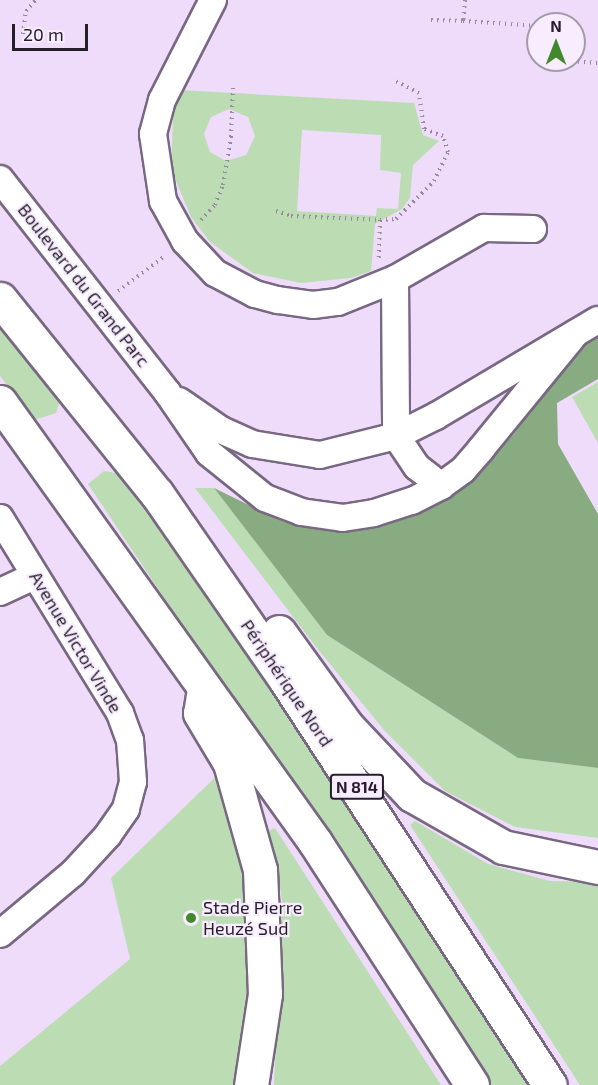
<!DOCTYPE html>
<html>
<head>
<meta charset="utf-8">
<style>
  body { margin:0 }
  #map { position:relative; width:598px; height:1085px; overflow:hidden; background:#efdcfa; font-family:"Exo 2",sans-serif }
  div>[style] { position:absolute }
  .green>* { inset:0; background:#bcddb3 }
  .forest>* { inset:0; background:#89ab81 }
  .path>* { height:4px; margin-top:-2px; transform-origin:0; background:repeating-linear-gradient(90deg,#97899f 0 1.5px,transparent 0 6px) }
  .roads { filter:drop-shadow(2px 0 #786882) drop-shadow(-2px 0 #786882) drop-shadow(0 2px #786882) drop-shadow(0 -2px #786882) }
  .minor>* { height:26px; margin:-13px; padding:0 13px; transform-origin:13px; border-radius:13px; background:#fff }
  .highway>* { height:33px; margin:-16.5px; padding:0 16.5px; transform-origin:16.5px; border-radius:16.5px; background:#fff }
  .dots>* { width:16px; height:16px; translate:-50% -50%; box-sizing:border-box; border:3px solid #f8edff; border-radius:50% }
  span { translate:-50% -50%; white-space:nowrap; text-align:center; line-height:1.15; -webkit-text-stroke:4.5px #f8edff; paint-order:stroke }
  .shield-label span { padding:2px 4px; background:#f8edff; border:2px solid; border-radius:4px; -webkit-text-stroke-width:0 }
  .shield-label { font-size:16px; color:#261f2a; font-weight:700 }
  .street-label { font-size:18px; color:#261f2a }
  .poi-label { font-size:18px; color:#261f2a }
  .left { translate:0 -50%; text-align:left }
  .north { position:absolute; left:526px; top:12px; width:60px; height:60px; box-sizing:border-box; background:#f8edff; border:2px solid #a49baa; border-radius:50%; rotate:0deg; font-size:16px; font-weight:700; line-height:24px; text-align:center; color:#261f2a }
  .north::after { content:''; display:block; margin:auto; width:21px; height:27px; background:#42882d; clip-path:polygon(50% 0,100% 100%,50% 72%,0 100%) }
  .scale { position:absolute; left:12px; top:24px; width:76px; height:27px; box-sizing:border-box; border:3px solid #261f2a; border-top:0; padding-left:8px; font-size:18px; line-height:21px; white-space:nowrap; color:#261f2a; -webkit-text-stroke:4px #f8edff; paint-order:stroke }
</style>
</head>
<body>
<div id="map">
  <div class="green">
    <i style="clip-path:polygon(evenodd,179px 90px,414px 103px,423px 135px,439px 141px,413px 165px,410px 198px,402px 209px,375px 224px,371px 271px,351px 278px,301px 283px,253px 273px,210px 242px,191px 217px,171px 169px,173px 119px,179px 90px,229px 109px,248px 117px,255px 136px,246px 155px,226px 161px,210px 152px,204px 134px,211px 117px,229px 109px,179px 90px,302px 130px,381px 135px,380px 170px,401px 173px,398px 209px,377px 208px,376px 216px,297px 211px,302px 130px)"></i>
    <i style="clip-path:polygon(0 320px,60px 401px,56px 413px,34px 420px,0 376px)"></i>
    <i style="clip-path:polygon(598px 382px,598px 443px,572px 397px)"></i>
    <i style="clip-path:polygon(104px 471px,116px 473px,177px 552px,389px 864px,532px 1085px,490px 1085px,88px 484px)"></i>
    <i style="clip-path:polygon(195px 488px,214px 488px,327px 635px,518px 758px,598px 768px,598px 838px,515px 827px,445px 791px,384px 730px,316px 647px)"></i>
    <i style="clip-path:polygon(230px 763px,260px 870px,251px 1085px,0 1085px,0 1066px,130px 959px,111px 878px)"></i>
    <i style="clip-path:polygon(415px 821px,488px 864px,550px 881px,598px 882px,598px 1085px,580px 1085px,410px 825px)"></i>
    <i style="clip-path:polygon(275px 828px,441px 1085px,274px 1085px,282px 901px,275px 852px,266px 832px)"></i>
  </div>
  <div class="forest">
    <i style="clip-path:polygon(598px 330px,598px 379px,557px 403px,558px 444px,598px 514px,598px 768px,518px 758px,327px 635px,214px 488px,284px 522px,358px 525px,444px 501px,514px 434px,567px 358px)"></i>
  </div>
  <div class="path">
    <i style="left:465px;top:0;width:21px;rotate:95deg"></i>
    <i style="left:463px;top:21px;width:75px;rotate:3.8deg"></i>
    <i style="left:431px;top:20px;width:32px;rotate:2deg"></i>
    <i style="left:23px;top:34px;width:23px;rotate:-83deg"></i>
    <i style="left:26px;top:11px;width:15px;rotate:-48deg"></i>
    <i style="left:554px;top:60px;width:44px;rotate:3.9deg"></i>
    <i style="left:276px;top:211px;width:16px;rotate:18deg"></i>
    <i style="left:291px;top:216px;width:89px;rotate:2.6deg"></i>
    <i style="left:380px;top:220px;width:38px;rotate:92deg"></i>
    <i style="left:201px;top:220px;width:21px;rotate:-47deg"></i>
    <i style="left:215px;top:205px;width:22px;rotate:-68deg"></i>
    <i style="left:223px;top:185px;width:49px;rotate:-80.5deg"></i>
    <i style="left:231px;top:137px;width:49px;rotate:-87.7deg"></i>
    <i style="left:380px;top:220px;width:16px;rotate:-4deg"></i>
    <i style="left:396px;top:219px;width:54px;rotate:-45deg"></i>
    <i style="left:434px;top:181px;width:32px;rotate:-64deg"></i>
    <i style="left:448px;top:152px;width:17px;rotate:-107deg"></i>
    <i style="left:443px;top:136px;width:20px;rotate:-160deg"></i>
    <i style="left:424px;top:129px;width:36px;rotate:-98deg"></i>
    <i style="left:419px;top:93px;width:27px;rotate:-153deg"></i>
    <i style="left:118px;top:291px;width:59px;rotate:-36.7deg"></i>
  </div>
  <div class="roads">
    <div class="minor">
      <i style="left:213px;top:0;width:112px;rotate:117deg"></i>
      <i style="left:162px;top:100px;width:35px;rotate:105deg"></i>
      <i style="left:153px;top:134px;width:68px;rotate:81.5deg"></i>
      <i style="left:163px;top:201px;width:46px;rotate:61.2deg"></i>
      <i style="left:185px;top:241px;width:44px;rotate:46.8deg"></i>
      <i style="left:215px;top:273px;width:45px;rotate:27.7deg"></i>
      <i style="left:255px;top:294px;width:24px;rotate:15deg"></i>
      <i style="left:278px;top:300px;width:35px;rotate:8deg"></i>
      <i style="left:313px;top:305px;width:25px;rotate:-7deg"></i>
      <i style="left:338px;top:302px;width:61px;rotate:-22deg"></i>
      <i style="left:395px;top:279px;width:103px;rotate:-29.8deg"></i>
      <i style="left:484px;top:228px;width:49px;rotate:1.2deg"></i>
      <i style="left:0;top:179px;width:271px;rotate:51.9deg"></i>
      <i style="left:167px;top:392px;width:74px;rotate:55.5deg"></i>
      <i style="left:209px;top:453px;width:72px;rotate:38.8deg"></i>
      <i style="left:265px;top:498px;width:39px;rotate:21deg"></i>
      <i style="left:301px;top:512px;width:42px;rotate:8.1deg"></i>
      <i style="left:343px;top:518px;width:31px;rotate:-9deg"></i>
      <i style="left:374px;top:513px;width:40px;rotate:-18deg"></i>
      <i style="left:412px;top:501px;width:33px;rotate:-27deg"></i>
      <i style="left:441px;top:486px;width:27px;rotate:-36deg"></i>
      <i style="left:463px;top:470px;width:28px;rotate:-49deg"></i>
      <i style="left:481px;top:449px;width:149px;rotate:-50.7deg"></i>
      <i style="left:395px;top:279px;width:157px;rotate:89.6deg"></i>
      <i style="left:396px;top:436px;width:37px;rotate:56deg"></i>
      <i style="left:417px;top:467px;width:31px;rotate:38deg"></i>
      <i style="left:179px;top:401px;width:51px;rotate:34.6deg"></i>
      <i style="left:221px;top:430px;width:34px;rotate:24deg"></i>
      <i style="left:252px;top:444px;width:69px;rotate:9.2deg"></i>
      <i style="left:320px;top:455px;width:78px;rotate:-14deg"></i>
      <i style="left:396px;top:436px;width:45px;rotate:-26.6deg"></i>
      <i style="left:436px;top:416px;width:188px;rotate:-30.7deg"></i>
      <i style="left:0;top:518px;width:229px;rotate:58.4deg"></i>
      <i style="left:120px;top:713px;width:29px;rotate:70deg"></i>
      <i style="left:130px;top:740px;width:42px;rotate:85.9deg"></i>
      <i style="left:133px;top:782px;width:28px;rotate:105deg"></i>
      <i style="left:126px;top:809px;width:32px;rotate:125deg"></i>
      <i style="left:108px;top:835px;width:52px;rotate:132.6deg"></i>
      <i style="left:73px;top:873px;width:95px;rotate:140.1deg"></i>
      <i style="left:0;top:592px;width:38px;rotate:-25deg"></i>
    </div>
    <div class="highway">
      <i style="left:0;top:299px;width:250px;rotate:51.2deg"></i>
      <i style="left:157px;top:494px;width:229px;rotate:55.3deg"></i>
      <i style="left:287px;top:682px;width:481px;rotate:56.9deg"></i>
      <i style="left:0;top:402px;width:541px;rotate:54.4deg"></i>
      <i style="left:315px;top:842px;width:289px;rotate:57.1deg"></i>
      <i style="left:279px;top:632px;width:115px;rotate:54.2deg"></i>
      <i style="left:346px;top:725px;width:96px;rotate:46.7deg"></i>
      <i style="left:412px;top:795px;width:105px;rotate:29.7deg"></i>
      <i style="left:503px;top:847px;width:97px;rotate:11.9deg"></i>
      <i style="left:203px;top:695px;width:18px;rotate:99deg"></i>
      <i style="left:200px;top:713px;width:58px;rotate:59deg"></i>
      <i style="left:230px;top:763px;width:111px;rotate:74.3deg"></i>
      <i style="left:260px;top:870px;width:124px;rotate:87.7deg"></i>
      <i style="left:265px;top:994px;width:92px;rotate:98.7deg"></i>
    </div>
  </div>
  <div class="dots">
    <i style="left:191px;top:918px;background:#42882d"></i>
  </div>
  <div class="shield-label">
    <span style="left:357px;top:787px">N 814</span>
  </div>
  <div class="street-label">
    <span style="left:84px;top:285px;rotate:52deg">Boulevard du Grand Parc</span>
    <span style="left:76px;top:642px;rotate:59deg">Avenue Victor Vinde</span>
    <span style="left:287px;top:683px;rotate:56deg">Périphérique Nord</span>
  </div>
  <div class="poi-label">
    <span class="left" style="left:203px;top:918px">Stade Pierre<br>Heuzé Sud</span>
  </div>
  <div class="north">N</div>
  <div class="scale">20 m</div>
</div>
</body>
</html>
